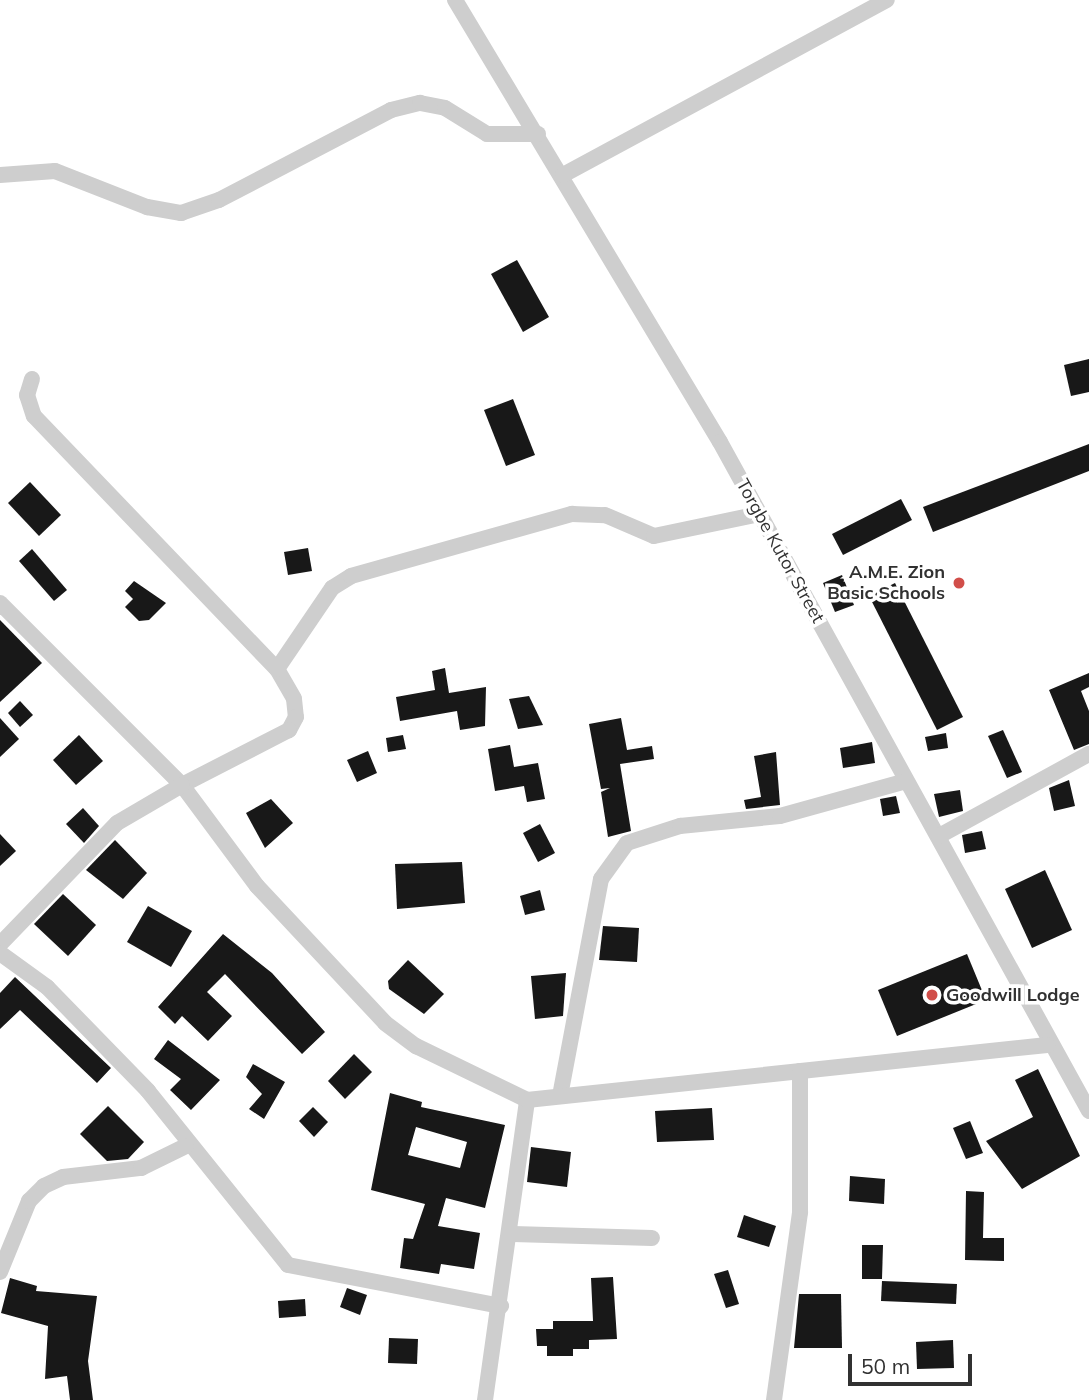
<!DOCTYPE html>
<html>
<head>
<meta charset="utf-8">
<style>
  body { margin:0 }
  #map { position:relative; width:1089px; height:1400px; overflow:hidden; background:#fff; font-family:Mulish,sans-serif }
  div>[style] { position:absolute }
  .building>* { inset:0; background:#181818 }
  .minor>* { height:16px; margin:-8px; padding:0 8px; transform-origin:8px; border-radius:8px; background:#cecece }
  .dots>* { width:19px; height:19px; translate:-50% -50%; box-sizing:border-box; border:4px solid #fff; border-radius:50% }
  span { translate:-50% -50%; white-space:nowrap; text-align:center; line-height:1.15; -webkit-text-stroke:7px #fff; paint-order:stroke }
  .street-label { font-size:18px; color:#313131 }
  .poi-label { font-size:18px; color:#313131; font-weight:700 }
  .right { translate:-100% -50%; text-align:right }
  .left { translate:0 -50%; text-align:left }
  .scale { position:absolute; left:848px; top:1354px; width:124px; height:32px; box-sizing:border-box; border:4px solid #313131; border-top:0; padding-left:9px; font-size:21px; line-height:24px; white-space:nowrap; color:#313131; -webkit-text-stroke:5px #fff; paint-order:stroke }
</style>
</head>
<body>
<div id="map">
  <div class="building">
    <i style="clip-path:polygon(517px 260px,549px 317px,523px 332px,491px 274px)"></i>
    <i style="clip-path:polygon(1089px 359px,1089px 392px,1071px 396px,1064px 365px)"></i>
    <i style="clip-path:polygon(513px 399px,535px 455px,506px 466px,484px 410px)"></i>
    <i style="clip-path:polygon(1089px 444px,1089px 471px,933px 532px,923px 507px)"></i>
    <i style="clip-path:polygon(30px 482px,61px 515px,39px 536px,8px 503px)"></i>
    <i style="clip-path:polygon(901px 499px,912px 520px,843px 555px,832px 534px)"></i>
    <i style="clip-path:polygon(308px 548px,312px 571px,288px 575px,284px 552px)"></i>
    <i style="clip-path:polygon(32px 549px,67px 590px,54px 601px,19px 561px)"></i>
    <i style="clip-path:polygon(842px 575px,854px 605px,835px 612px,823px 583px)"></i>
    <i style="clip-path:polygon(134px 581px,166px 603px,149px 620px,139px 621px,125px 607px,133px 599px,125px 591px)"></i>
    <i style="clip-path:polygon(895px 583px,963px 717px,937px 730px,869px 596px)"></i>
    <i style="clip-path:polygon(0 620px,42px 663px,0 702px)"></i>
    <i style="clip-path:polygon(445px 668px,449px 693px,486px 687px,485px 726px,460px 730px,457px 711px,400px 721px,396px 697px,435px 690px,432px 671px)"></i>
    <i style="clip-path:polygon(1089px 673px,1089px 687px,1081px 691px,1089px 711px,1089px 744px,1074px 750px,1049px 690px)"></i>
    <i style="clip-path:polygon(529px 696px,543px 725px,518px 729px,509px 699px)"></i>
    <i style="clip-path:polygon(20px 701px,33px 715px,20px 727px,8px 713px)"></i>
    <i style="clip-path:polygon(0 718px,19px 739px,0 757px)"></i>
    <i style="clip-path:polygon(621px 718px,627px 750px,652px 746px,654px 759px,620px 764px,631px 831px,608px 837px,601px 792px,610px 788px,601px 789px,589px 724px)"></i>
    <i style="clip-path:polygon(1003px 730px,1022px 772px,1007px 778px,988px 736px)"></i>
    <i style="clip-path:polygon(946px 733px,948px 748px,928px 751px,925px 737px)"></i>
    <i style="clip-path:polygon(79px 735px,103px 761px,76px 785px,53px 760px)"></i>
    <i style="clip-path:polygon(403px 735px,406px 749px,388px 752px,386px 738px)"></i>
    <i style="clip-path:polygon(872px 742px,875px 763px,843px 768px,840px 748px)"></i>
    <i style="clip-path:polygon(510px 745px,514px 767px,538px 763px,545px 799px,527px 802px,524px 786px,495px 791px,488px 749px)"></i>
    <i style="clip-path:polygon(368px 751px,377px 773px,357px 782px,347px 760px)"></i>
    <i style="clip-path:polygon(776px 752px,780px 805px,746px 809px,744px 800px,761px 797px,754px 756px)"></i>
    <i style="clip-path:polygon(1069px 780px,1075px 806px,1054px 811px,1049px 788px)"></i>
    <i style="clip-path:polygon(960px 790px,963px 811px,939px 817px,934px 794px)"></i>
    <i style="clip-path:polygon(896px 796px,900px 813px,883px 816px,880px 799px)"></i>
    <i style="clip-path:polygon(271px 799px,293px 823px,265px 848px,246px 813px)"></i>
    <i style="clip-path:polygon(83px 808px,99px 826px,84px 843px,66px 824px)"></i>
    <i style="clip-path:polygon(540px 824px,555px 853px,538px 862px,523px 833px)"></i>
    <i style="clip-path:polygon(982px 831px,986px 849px,965px 853px,962px 835px)"></i>
    <i style="clip-path:polygon(0 834px,16px 851px,0 866px)"></i>
    <i style="clip-path:polygon(115px 840px,147px 873px,123px 899px,86px 870px)"></i>
    <i style="clip-path:polygon(462px 862px,465px 903px,397px 909px,395px 864px)"></i>
    <i style="clip-path:polygon(1045px 870px,1072px 930px,1032px 948px,1005px 889px)"></i>
    <i style="clip-path:polygon(540px 890px,545px 910px,525px 915px,520px 896px)"></i>
    <i style="clip-path:polygon(63px 894px,96px 925px,68px 956px,34px 924px)"></i>
    <i style="clip-path:polygon(148px 906px,192px 931px,171px 967px,127px 942px)"></i>
    <i style="clip-path:polygon(603px 926px,639px 928px,637px 962px,599px 960px)"></i>
    <i style="clip-path:polygon(223px 934px,272px 973px,325px 1032px,302px 1054px,225px 974px,207px 992px,232px 1016px,208px 1041px,182px 1016px,175px 1024px,158px 1007px)"></i>
    <i style="clip-path:polygon(967px 954px,986px 1000px,897px 1036px,878px 990px)"></i>
    <i style="clip-path:polygon(408px 960px,444px 994px,424px 1014px,389px 989px,388px 981px)"></i>
    <i style="clip-path:polygon(566px 973px,563px 1016px,535px 1019px,531px 976px)"></i>
    <i style="clip-path:polygon(15px 977px,111px 1068px,97px 1083px,20px 1010px,0 1029px,0 993px)"></i>
    <i style="clip-path:polygon(168px 1040px,220px 1080px,191px 1110px,170px 1090px,181px 1079px,154px 1059px)"></i>
    <i style="clip-path:polygon(354px 1054px,372px 1072px,345px 1099px,328px 1081px)"></i>
    <i style="clip-path:polygon(253px 1064px,285px 1082px,264px 1119px,249px 1109px,262px 1094px,246px 1077px)"></i>
    <i style="clip-path:polygon(1038px 1069px,1080px 1156px,1022px 1189px,986px 1141px,1033px 1117px,1015px 1080px)"></i>
    <i style="clip-path:polygon(evenodd,390px 1093px,422px 1102px,421px 1107px,505px 1125px,485px 1208px,446px 1198px,438px 1226px,480px 1233px,474px 1269px,441px 1264px,439px 1274px,400px 1268px,404px 1238px,413px 1239px,425px 1204px,371px 1190px,390px 1093px,416px 1127px,467px 1142px,460px 1168px,408px 1155px,416px 1127px)"></i>
    <i style="clip-path:polygon(108px 1106px,144px 1142px,128px 1159px,107px 1161px,80px 1134px)"></i>
    <i style="clip-path:polygon(313px 1107px,328px 1122px,314px 1137px,299px 1121px)"></i>
    <i style="clip-path:polygon(712px 1108px,714px 1140px,657px 1142px,655px 1111px)"></i>
    <i style="clip-path:polygon(970px 1121px,983px 1153px,966px 1159px,953px 1128px)"></i>
    <i style="clip-path:polygon(531px 1147px,571px 1152px,567px 1187px,527px 1182px)"></i>
    <i style="clip-path:polygon(850px 1176px,885px 1179px,884px 1204px,849px 1201px)"></i>
    <i style="clip-path:polygon(966px 1191px,984px 1192px,983px 1238px,1004px 1238px,1004px 1261px,965px 1260px)"></i>
    <i style="clip-path:polygon(744px 1215px,776px 1226px,769px 1247px,737px 1237px)"></i>
    <i style="clip-path:polygon(862px 1245px,883px 1245px,882px 1279px,862px 1279px)"></i>
    <i style="clip-path:polygon(728px 1270px,739px 1304px,726px 1308px,714px 1274px)"></i>
    <i style="clip-path:polygon(613px 1277px,617px 1339px,589px 1340px,589px 1349px,573px 1349px,573px 1356px,547px 1356px,547px 1346px,537px 1346px,536px 1329px,553px 1329px,553px 1321px,593px 1321px,591px 1278px)"></i>
    <i style="clip-path:polygon(10px 1278px,37px 1286px,36px 1291px,97px 1296px,88px 1361px,93px 1400px,70px 1400px,67px 1376px,45px 1379px,48px 1326px,1px 1313px)"></i>
    <i style="clip-path:polygon(882px 1281px,957px 1284px,956px 1304px,881px 1301px)"></i>
    <i style="clip-path:polygon(347px 1288px,367px 1295px,360px 1315px,340px 1307px)"></i>
    <i style="clip-path:polygon(799px 1294px,841px 1294px,842px 1348px,794px 1348px)"></i>
    <i style="clip-path:polygon(305px 1299px,306px 1316px,279px 1318px,278px 1301px)"></i>
    <i style="clip-path:polygon(389px 1338px,418px 1339px,417px 1364px,388px 1363px)"></i>
    <i style="clip-path:polygon(953px 1340px,954px 1368px,917px 1369px,916px 1342px)"></i>
  </div>
  <div class="minor">
    <i style="left:455px;top:0;width:515px;rotate:59.06deg"></i>
    <i style="left:720px;top:442px;width:764px;rotate:61.12deg"></i>
    <i style="left:0;top:175px;width:55px;rotate:-4.2deg"></i>
    <i style="left:55px;top:171px;width:99px;rotate:21.4deg"></i>
    <i style="left:147px;top:207px;width:35px;rotate:10deg"></i>
    <i style="left:181px;top:213px;width:40px;rotate:-18.9deg"></i>
    <i style="left:219px;top:200px;width:194px;rotate:-27.6deg"></i>
    <i style="left:391px;top:110px;width:30px;rotate:-14deg"></i>
    <i style="left:420px;top:103px;width:25px;rotate:11deg"></i>
    <i style="left:445px;top:108px;width:49px;rotate:31.8deg"></i>
    <i style="left:487px;top:134px;width:51px"></i>
    <i style="left:563px;top:175px;width:368px;rotate:-28.4deg"></i>
    <i style="left:32px;top:379px;width:17px;rotate:107deg"></i>
    <i style="left:27px;top:395px;width:22px;rotate:72deg"></i>
    <i style="left:34px;top:416px;width:351px;rotate:46.2deg"></i>
    <i style="left:277px;top:669px;width:34px;rotate:60deg"></i>
    <i style="left:294px;top:699px;width:18px;rotate:84deg"></i>
    <i style="left:296px;top:717px;width:15px;rotate:118deg"></i>
    <i style="left:289px;top:730px;width:120px;rotate:152.8deg"></i>
    <i style="left:182px;top:785px;width:126px;rotate:53.4deg"></i>
    <i style="left:257px;top:886px;width:187px;rotate:46.9deg"></i>
    <i style="left:385px;top:1023px;width:39px;rotate:37deg"></i>
    <i style="left:416px;top:1046px;width:123px;rotate:25.9deg"></i>
    <i style="left:0;top:603px;width:257px;rotate:45deg"></i>
    <i style="left:182px;top:785px;width:75px;rotate:149.7deg"></i>
    <i style="left:117px;top:823px;width:168px;rotate:134deg"></i>
    <i style="left:277px;top:669px;width:98px;rotate:-55.8deg"></i>
    <i style="left:332px;top:588px;width:22px;rotate:-32deg"></i>
    <i style="left:351px;top:576px;width:230px;rotate:-15.7deg"></i>
    <i style="left:572px;top:514px;width:33px;rotate:2deg"></i>
    <i style="left:605px;top:515px;width:53px;rotate:23.2deg"></i>
    <i style="left:654px;top:536px;width:107px;rotate:-11.8deg"></i>
    <i style="left:939px;top:836px;width:171px;rotate:-28.7deg"></i>
    <i style="left:0;top:953px;width:58px;rotate:35.9deg"></i>
    <i style="left:47px;top:987px;width:145px;rotate:45.8deg"></i>
    <i style="left:148px;top:1091px;width:223px;rotate:51.2deg"></i>
    <i style="left:288px;top:1265px;width:217px;rotate:10.9deg"></i>
    <i style="left:560px;top:1096px;width:221px;rotate:-79.3deg"></i>
    <i style="left:601px;top:879px;width:44px;rotate:-54.2deg"></i>
    <i style="left:627px;top:843px;width:56px;rotate:-17.8deg"></i>
    <i style="left:680px;top:826px;width:100px;rotate:-5.7deg"></i>
    <i style="left:780px;top:816px;width:131px;rotate:-15.5deg"></i>
    <i style="left:513px;top:1234px;width:139px;rotate:1.6deg"></i>
    <i style="left:0;top:1272px;width:77px;rotate:-67.8deg"></i>
    <i style="left:29px;top:1201px;width:21px;rotate:-45deg"></i>
    <i style="left:44px;top:1186px;width:21px;rotate:-25deg"></i>
    <i style="left:63px;top:1177px;width:79px;rotate:-6.6deg"></i>
    <i style="left:141px;top:1168px;width:50px;rotate:-26.1deg"></i>
    <i style="left:485px;top:1400px;width:303px;rotate:-82deg"></i>
    <i style="left:527px;top:1100px;width:523px;rotate:-6.04deg"></i>
    <i style="left:774px;top:1400px;width:190px;rotate:-82.1deg"></i>
    <i style="left:800px;top:1212px;width:141px;rotate:-90deg"></i>
  </div>
  <div class="dots">
    <i style="left:959px;top:583px;background:#d14e49"></i>
    <i style="left:932px;top:995px;background:#d14e49"></i>
  </div>
  <div class="street-label">
    <span style="left:780px;top:551px;rotate:61deg">Torgbe Kutor Street</span>
  </div>
  <div class="poi-label">
    <span class="right" style="left:945px;top:583px">A.M.E. Zion<br>Basic Schools</span>
    <span class="left" style="left:946px;top:995px">Goodwill Lodge</span>
  </div>
  <div class="scale">50 m</div>
</div>
</body>
</html>
